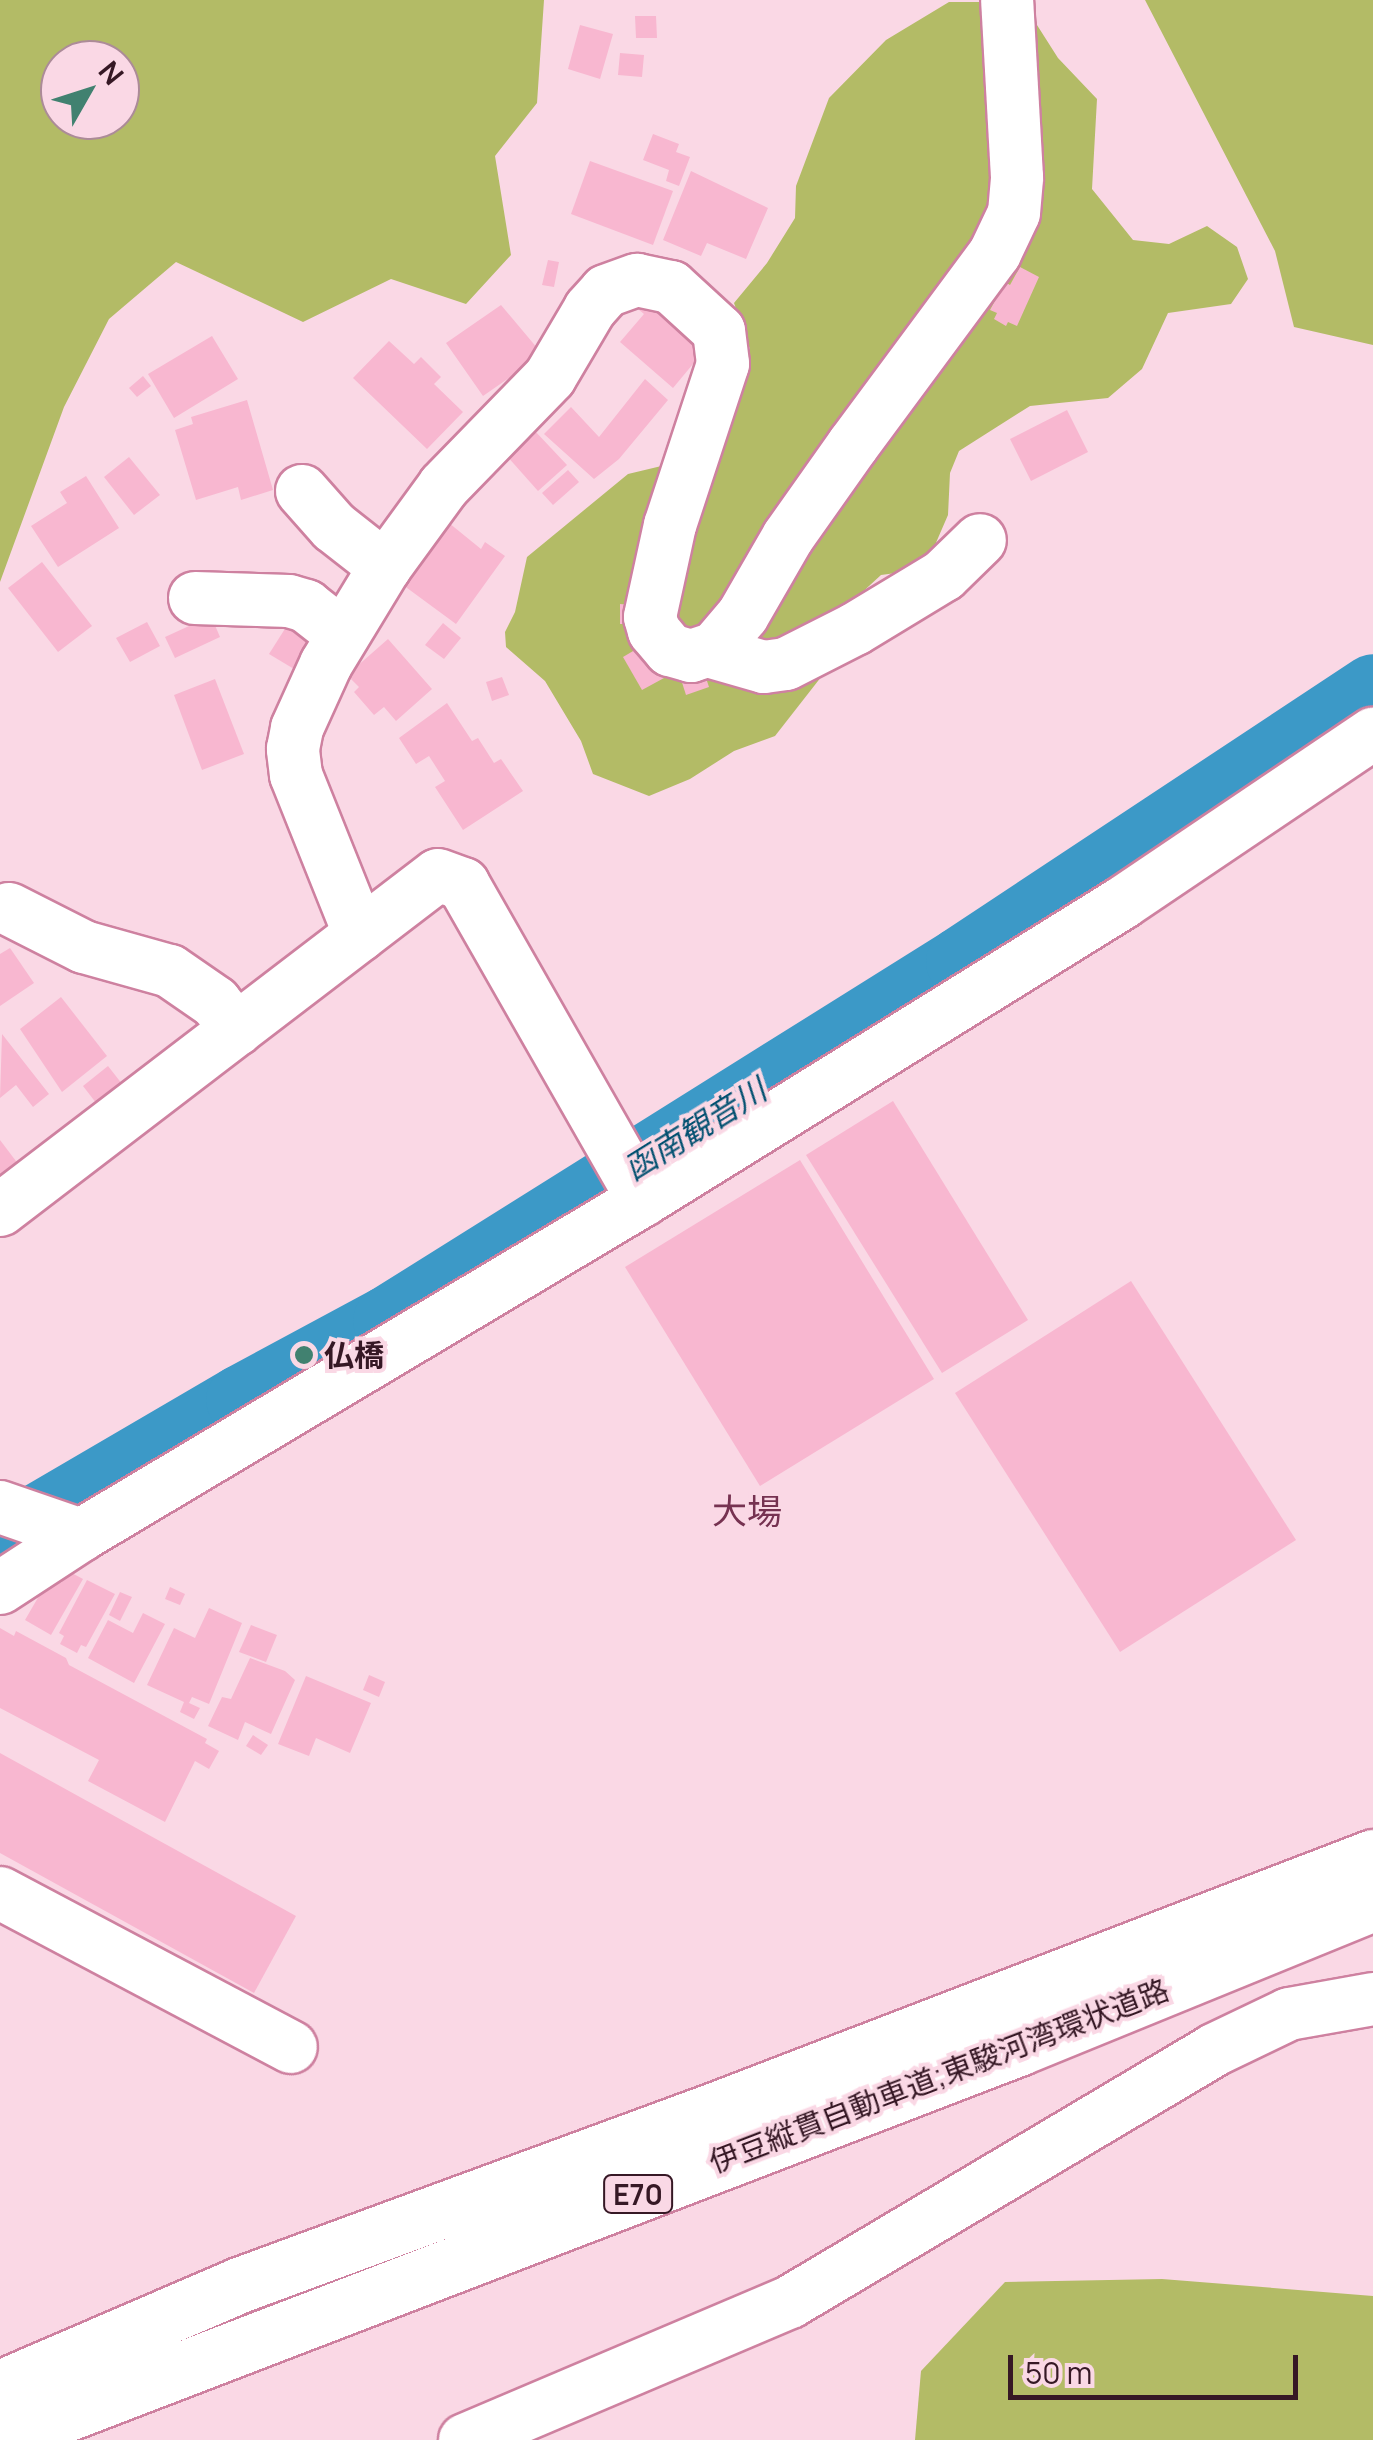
<!DOCTYPE html>
<html>
<head>
<meta charset="utf-8">
<style>
  body { margin:0 }
  #map { position:relative; width:1373px; height:2440px; overflow:hidden; background:#fad8e5; font-family:Manrope,"Noto Sans JP",sans-serif }
  div>[style] { position:absolute }
  .green>* { inset:0; background:#b3bb66 }
  .river>* { height:70px; margin:-35px; padding:0 35px; transform-origin:35px; border-radius:35px; background:#3c99c7 }
  .building>* { inset:0; background:#f8b7d0 }
  .roads { filter:drop-shadow(2px 0 #ce81a0) drop-shadow(-2px 0 #ce81a0) drop-shadow(0 2px #ce81a0) drop-shadow(0 -2px #ce81a0) }
  .minor>* { height:52px; margin:-26px; padding:0 26px; transform-origin:26px; border-radius:26px; background:#fff }
  .highway>* { height:55px; margin:-27.5px; padding:0 27.5px; transform-origin:27.5px; border-radius:27.5px; background:#fff }
  .dots>* { width:28px; height:28px; translate:-50% -50%; box-sizing:border-box; border:5px solid #fad8e5; border-radius:50% }
  span { translate:-50% -50%; white-space:nowrap; text-align:center; line-height:1.15; -webkit-text-stroke:8px #fad8e5; paint-order:stroke }
  .shield-label span { padding:2px 8px; background:#fad8e5; border:2px solid; border-radius:8px; -webkit-text-stroke-width:0 }
  .shield-label { font-size:28px; color:#361825; font-weight:700 }
  .poi-label { font-size:30px; color:#361825; font-weight:700 }
  .left { translate:0 -50%; text-align:left }
  .street-label { font-size:30px; color:#361825 }
  .water-label { font-size:32px; color:#025070; font-style:italic }
  .quarter-label { font-size:35px; color:#763251 }
  .north { position:absolute; left:40px; top:40px; width:100px; height:100px; box-sizing:border-box; background:#fad8e5; border:2px solid #ac8b98; border-radius:50%; rotate:51deg; font-size:28px; font-weight:700; line-height:40px; text-align:center; color:#361825 }
  .north::after { content:''; display:block; margin:auto; width:35px; height:45px; background:#418170; clip-path:polygon(50% 0,100% 100%,50% 72%,0 100%) }
  .scale { position:absolute; left:1008px; top:2355px; width:290px; height:45px; box-sizing:border-box; border:5px solid #361825; border-top:0; padding-left:12px; font-size:30px; line-height:35px; white-space:nowrap; color:#361825; -webkit-text-stroke:8px #fad8e5; paint-order:stroke }
</style>
</head>
<body>
<div id="map">
  <div class="green">
    <i style="clip-path:polygon(evenodd,0 0,544px 0,537px 103px,495px 156px,511px 255px,466px 304px,391px 279px,303px 322px,176px 262px,109px 319px,64px 407px,0 582px,0 0,60px 60px,120px 60px,120px 120px,60px 120px,60px 60px)"></i>
    <i style="clip-path:polygon(1145px 0,1373px 0,1373px 345px,1294px 327px,1275px 251px)"></i>
    <i style="clip-path:polygon(949px 2px,1032px 2px,1037px 25px,1058px 58px,1097px 99px,1092px 189px,1133px 240px,1169px 244px,1207px 226px,1237px 247px,1248px 279px,1231px 304px,1168px 313px,1142px 369px,1108px 398px,1030px 406px,959px 451px,950px 473px,948px 515px,935px 545px,911px 571px,881px 575px,845px 608px,825px 672px,775px 736px,734px 751px,690px 779px,649px 796px,593px 774px,581px 741px,545px 681px,506px 647px,505px 632px,515px 612px,527px 557px,628px 474px,674px 463px,736px 390px,750px 349px,734px 303px,767px 263px,795px 218px,796px 186px,829px 98px,886px 40px)"></i>
    <i style="clip-path:polygon(1162px 2279px,1373px 2296px,1373px 2440px,915px 2440px,921px 2371px,1005px 2282px)"></i>
  </div>
  <div class="river">
    <i style="left:0;top:1541px;width:279px;rotate:-30.3deg"></i>
    <i style="left:241px;top:1400px;width:167px;rotate:-28.3deg"></i>
    <i style="left:388px;top:1321px;width:676px;rotate:-32.07deg"></i>
    <i style="left:961px;top:962px;width:494px;rotate:-33.5deg"></i>
  </div>
  <div class="building">
    <i style="clip-path:polygon(635px 16px,656px 16px,657px 38px,636px 38px)"></i>
    <i style="clip-path:polygon(580px 25px,613px 34px,600px 79px,568px 69px)"></i>
    <i style="clip-path:polygon(620px 53px,644px 55px,642px 77px,618px 75px)"></i>
    <i style="clip-path:polygon(653px 134px,679px 144px,676px 152px,690px 157px,679px 186px,666px 181px,669px 170px,643px 160px)"></i>
    <i style="clip-path:polygon(590px 161px,673px 191px,653px 245px,571px 214px)"></i>
    <i style="clip-path:polygon(691px 171px,768px 208px,746px 259px,707px 243px,701px 256px,663px 240px)"></i>
    <i style="clip-path:polygon(548px 260px,559px 262px,554px 287px,542px 285px)"></i>
    <i style="clip-path:polygon(1020px 267px,1039px 277px,1017px 326px,1008px 322px,1006px 326px,994px 319px,997px 313px,990px 310px,1005px 282px,1010px 285px)"></i>
    <i style="clip-path:polygon(646px 299px,708px 346px,673px 388px,620px 342px,644px 314px,638px 309px)"></i>
    <i style="clip-path:polygon(501px 305px,538px 349px,531px 354px,535px 360px,483px 396px,446px 343px)"></i>
    <i style="clip-path:polygon(212px 336px,238px 379px,174px 418px,148px 374px)"></i>
    <i style="clip-path:polygon(389px 341px,414px 364px,421px 357px,441px 377px,434px 384px,463px 412px,427px 449px,353px 378px)"></i>
    <i style="clip-path:polygon(143px 376px,151px 386px,137px 397px,129px 388px)"></i>
    <i style="clip-path:polygon(645px 379px,668px 400px,619px 459px,594px 479px,544px 434px,571px 407px,599px 437px)"></i>
    <i style="clip-path:polygon(247px 400px,273px 490px,241px 500px,238px 487px,196px 500px,175px 430px,193px 424px,191px 417px)"></i>
    <i style="clip-path:polygon(1067px 410px,1088px 452px,1031px 481px,1010px 439px)"></i>
    <i style="clip-path:polygon(534px 430px,567px 465px,538px 491px,506px 455px)"></i>
    <i style="clip-path:polygon(129px 457px,160px 495px,134px 515px,104px 477px)"></i>
    <i style="clip-path:polygon(568px 470px,579px 482px,553px 505px,542px 493px)"></i>
    <i style="clip-path:polygon(86px 476px,119px 528px,58px 567px,31px 526px,67px 503px,60px 492px)"></i>
    <i style="clip-path:polygon(449px 523px,481px 549px,485px 542px,505px 556px,456px 624px,403px 585px)"></i>
    <i style="clip-path:polygon(42px 562px,92px 626px,58px 652px,8px 588px)"></i>
    <i style="clip-path:polygon(620px 604px,632px 605px,633px 624px,620px 624px)"></i>
    <i style="clip-path:polygon(211px 616px,220px 637px,175px 658px,165px 637px)"></i>
    <i style="clip-path:polygon(147px 622px,160px 646px,130px 662px,116px 638px)"></i>
    <i style="clip-path:polygon(443px 623px,461px 638px,444px 659px,425px 645px)"></i>
    <i style="clip-path:polygon(288px 624px,317px 642px,299px 672px,269px 654px)"></i>
    <i style="clip-path:polygon(388px 639px,432px 689px,396px 721px,384px 707px,374px 715px,354px 692px,359px 687px,347px 675px)"></i>
    <i style="clip-path:polygon(645px 644px,664px 678px,642px 690px,623px 657px)"></i>
    <i style="clip-path:polygon(701px 663px,709px 687px,686px 695px,678px 670px)"></i>
    <i style="clip-path:polygon(502px 677px,509px 695px,492px 701px,486px 682px)"></i>
    <i style="clip-path:polygon(215px 679px,244px 754px,202px 770px,174px 695px)"></i>
    <i style="clip-path:polygon(447px 703px,472px 741px,478px 738px,494px 763px,501px 759px,523px 791px,463px 830px,435px 787px,445px 781px,429px 756px,416px 764px,399px 738px)"></i>
    <i style="clip-path:polygon(10px 948px,34px 983px,0 1006px,0 954px)"></i>
    <i style="clip-path:polygon(61px 997px,107px 1056px,62px 1092px,20px 1029px)"></i>
    <i style="clip-path:polygon(2px 1034px,49px 1094px,33px 1107px,16px 1085px,0 1098px)"></i>
    <i style="clip-path:polygon(108px 1066px,126px 1089px,100px 1108px,83px 1086px)"></i>
    <i style="clip-path:polygon(893px 1101px,1028px 1320px,942px 1373px,806px 1155px)"></i>
    <i style="clip-path:polygon(0 1140px,22px 1169px,0 1186px)"></i>
    <i style="clip-path:polygon(800px 1160px,934px 1379px,760px 1486px,625px 1267px)"></i>
    <i style="clip-path:polygon(1131px 1281px,1296px 1540px,1120px 1652px,955px 1393px)"></i>
    <i style="clip-path:polygon(68px 1571px,83px 1579px,51px 1635px,25px 1620px,43px 1589px,48px 1591px,55px 1579px,61px 1583px)"></i>
    <i style="clip-path:polygon(87px 1580px,115px 1594px,86px 1647px,81px 1645px,77px 1653px,60px 1644px,64px 1636px,59px 1633px)"></i>
    <i style="clip-path:polygon(170px 1587px,185px 1594px,180px 1605px,165px 1599px)"></i>
    <i style="clip-path:polygon(120px 1592px,132px 1597px,120px 1621px,109px 1615px)"></i>
    <i style="clip-path:polygon(209px 1608px,242px 1623px,209px 1704px,192px 1697px,189px 1703px,200px 1708px,194px 1719px,180px 1712px,184px 1702px,147px 1685px,174px 1628px,195px 1638px)"></i>
    <i style="clip-path:polygon(143px 1613px,165px 1624px,134px 1683px,88px 1658px,108px 1620px,133px 1633px)"></i>
    <i style="clip-path:polygon(251px 1625px,277px 1635px,266px 1662px,239px 1652px)"></i>
    <i style="clip-path:polygon(0 1628px,14px 1636px,16px 1631px,66px 1658px,69px 1665px,207px 1739px,205px 1743px,219px 1751px,209px 1769px,195px 1761px,165px 1822px,88px 1781px,99px 1760px,0 1708px)"></i>
    <i style="clip-path:polygon(250px 1658px,285px 1671px,295px 1680px,271px 1734px,245px 1722px,238px 1740px,208px 1726px,222px 1697px,231px 1699px)"></i>
    <i style="clip-path:polygon(369px 1675px,385px 1682px,379px 1697px,363px 1690px)"></i>
    <i style="clip-path:polygon(306px 1676px,371px 1703px,350px 1753px,316px 1738px,309px 1756px,278px 1744px)"></i>
    <i style="clip-path:polygon(253px 1735px,268px 1745px,261px 1755px,246px 1746px)"></i>
    <i style="clip-path:polygon(0 1753px,296px 1916px,254px 1993px,0 1853px)"></i>
  </div>
  <div class="roads">
    <div class="minor">
      <i style="left:302px;top:491px;width:48px;rotate:48.4deg"></i>
      <i style="left:334px;top:527px;width:65px;rotate:38.1deg"></i>
      <i style="left:195px;top:598px;width:94px;rotate:1.8deg"></i>
      <i style="left:289px;top:601px;width:18px;rotate:16deg"></i>
      <i style="left:306px;top:606px;width:47px;rotate:38.1deg"></i>
      <i style="left:708px;top:651px;width:58px;rotate:15.9deg"></i>
      <i style="left:764px;top:667px;width:22px;rotate:-8deg"></i>
      <i style="left:786px;top:664px;width:77px;rotate:-26.9deg"></i>
      <i style="left:855px;top:629px;width:104px;rotate:-31.2deg"></i>
      <i style="left:944px;top:575px;width:50px;rotate:-44.2deg"></i>
      <i style="left:9px;top:909px;width:84px;rotate:26.9deg"></i>
      <i style="left:84px;top:947px;width:89px;rotate:15.6deg"></i>
      <i style="left:170px;top:971px;width:55px;rotate:34.6deg"></i>
      <i style="left:215px;top:1002px;width:35px;rotate:51deg"></i>
      <i style="left:360px;top:935px;width:172px;rotate:-111.8deg"></i>
      <i style="left:296px;top:775px;width:26px;rotate:-97deg"></i>
      <i style="left:293px;top:749px;width:21px;rotate:-79deg"></i>
      <i style="left:297px;top:728px;width:70px;rotate:-65.6deg"></i>
      <i style="left:326px;top:664px;width:114px;rotate:-58.7deg"></i>
      <i style="left:385px;top:567px;width:100px;rotate:-53.9deg"></i>
      <i style="left:444px;top:486px;width:152px;rotate:-45.8deg"></i>
      <i style="left:550px;top:377px;width:79px;rotate:-59.5deg"></i>
      <i style="left:590px;top:309px;width:24px;rotate:-48deg"></i>
      <i style="left:606px;top:291px;width:33px;rotate:-20deg"></i>
      <i style="left:637px;top:280px;width:35px;rotate:12deg"></i>
      <i style="left:671px;top:287px;width:65px;rotate:42.5deg"></i>
      <i style="left:719px;top:331px;width:33px;rotate:83deg"></i>
      <i style="left:723px;top:364px;width:169px;rotate:108.2deg"></i>
      <i style="left:670px;top:525px;width:94px;rotate:102.3deg"></i>
      <i style="left:650px;top:617px;width:15px;rotate:74deg"></i>
      <i style="left:654px;top:631px;width:25px;rotate:50deg"></i>
      <i style="left:670px;top:650px;width:22px;rotate:16deg"></i>
      <i style="left:691px;top:656px;width:25px;rotate:-18deg"></i>
      <i style="left:715px;top:648px;width:43px;rotate:-49.7deg"></i>
      <i style="left:743px;top:615px;width:90px;rotate:-60deg"></i>
      <i style="left:788px;top:537px;width:113px;rotate:-54.8deg"></i>
      <i style="left:853px;top:445px;width:239px;rotate:-53.5deg"></i>
      <i style="left:995px;top:253px;width:44px;rotate:-64.6deg"></i>
      <i style="left:1014px;top:213px;width:36px;rotate:-85deg"></i>
      <i style="left:1017px;top:177px;width:177px;rotate:-93.2deg"></i>
      <i style="left:0;top:1210px;width:551px;rotate:-37.41deg"></i>
      <i style="left:438px;top:875px;width:27px;rotate:20deg"></i>
      <i style="left:463px;top:884px;width:364px;rotate:60.3deg"></i>
      <i style="left:0;top:1507px;width:86px;rotate:19.1deg"></i>
      <i style="left:0;top:1588px;width:97px;rotate:-33.2deg"></i>
      <i style="left:81px;top:1535px;width:654px;rotate:-30.8deg"></i>
      <i style="left:643px;top:1200px;width:564px;rotate:-31.8deg"></i>
      <i style="left:1122px;top:903px;width:303px;rotate:-34deg"></i>
      <i style="left:0;top:1893px;width:329px;rotate:27.9deg"></i>
      <i style="left:465px;top:2440px;width:353px;rotate:-23deg"></i>
      <i style="left:790px;top:2302px;width:493px;rotate:-30.7deg"></i>
      <i style="left:1214px;top:2050px;width:83px;rotate:-25.6deg"></i>
      <i style="left:1289px;top:2014px;width:85px;rotate:-10.1deg"></i>
    </div>
    <div class="highway">
      <i style="left:0;top:2388px;width:260px;rotate:-23.3deg"></i>
      <i style="left:239px;top:2285px;width:507px;rotate:-20.19deg"></i>
      <i style="left:715px;top:2110px;width:705px;rotate:-21.03deg"></i>
      <i style="left:0;top:2439px;width:1091px;rotate:-21.01deg"></i>
      <i style="left:1018px;top:2048px;width:383px;rotate:-22.2deg"></i>
    </div>
  </div>
  <div class="dots">
    <i style="left:304px;top:1355px;background:#418170"></i>
  </div>
  <div class="shield-label">
    <span style="left:638px;top:2194px">E70</span>
  </div>
  <div class="poi-label">
    <span class="left" style="left:324px;top:1355px">仏橋</span>
  </div>
  <div class="street-label">
    <span style="left:939px;top:2076px;rotate:-21deg">伊豆縦貫自動車道;東駿河湾環状道路</span>
  </div>
  <div class="water-label">
    <span style="left:695px;top:1129px;rotate:-32deg">函南観音川</span>
  </div>
  <div class="quarter-label">
    <span style="left:747px;top:1511px">大場</span>
  </div>
  <div class="north">N</div>
  <div class="scale">50 m</div>
</div>
</body>
</html>
